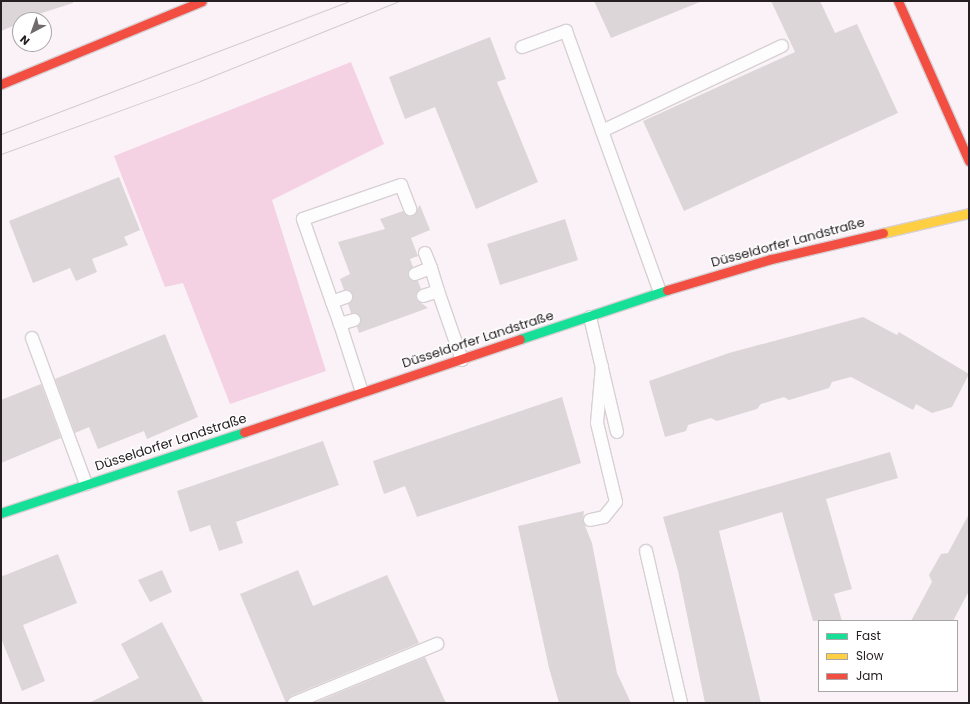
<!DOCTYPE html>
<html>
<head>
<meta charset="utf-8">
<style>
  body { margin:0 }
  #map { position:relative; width:970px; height:704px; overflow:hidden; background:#faf2f6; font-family:Poppins,sans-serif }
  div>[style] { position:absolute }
  .green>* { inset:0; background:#f4d1e3 }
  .building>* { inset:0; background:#ddd6d9 }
  .roads { filter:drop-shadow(1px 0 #d7d0d4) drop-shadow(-1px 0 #d7d0d4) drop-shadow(0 1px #d7d0d4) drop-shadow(0 -1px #d7d0d4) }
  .lane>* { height:12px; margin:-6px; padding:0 6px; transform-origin:6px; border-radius:6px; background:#fefdfe }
  .fast>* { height:9px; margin:-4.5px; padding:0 4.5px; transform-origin:4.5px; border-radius:4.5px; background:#16e098 }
  .slow>* { height:9px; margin:-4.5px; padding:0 4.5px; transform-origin:4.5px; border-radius:4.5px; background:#ffcf43 }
  .jam>* { height:9px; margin:-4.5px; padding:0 4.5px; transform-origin:4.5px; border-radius:4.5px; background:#f24e42 }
  .tram>* { height:1px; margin:-0.5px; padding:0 0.5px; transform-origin:0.5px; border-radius:0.5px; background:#d0cdcf }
  span { translate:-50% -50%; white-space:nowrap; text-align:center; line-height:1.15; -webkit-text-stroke:3px #fff; paint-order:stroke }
  .street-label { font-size:13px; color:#272023 }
  .frame { position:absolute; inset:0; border:2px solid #272023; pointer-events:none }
  .legend { position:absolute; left:818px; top:620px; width:140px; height:72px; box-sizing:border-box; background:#fff; border:1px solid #a9a6a7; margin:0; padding:5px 7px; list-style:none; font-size:12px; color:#272023 }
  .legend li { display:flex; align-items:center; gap:8px; height:20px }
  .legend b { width:20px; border:1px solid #a9a6a7 }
  .north { position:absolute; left:12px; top:12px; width:40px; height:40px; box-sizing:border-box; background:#fff; border:1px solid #a9a6a7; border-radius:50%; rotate:221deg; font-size:11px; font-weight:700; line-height:16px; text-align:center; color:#272023 }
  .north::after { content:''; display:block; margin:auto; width:14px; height:18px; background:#716a6d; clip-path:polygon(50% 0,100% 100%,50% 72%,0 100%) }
</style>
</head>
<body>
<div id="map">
  <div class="green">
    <i style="clip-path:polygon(351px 62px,384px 144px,272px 200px,326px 371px,230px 404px,183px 283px,165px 287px,114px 156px)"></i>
  </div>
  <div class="building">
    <i style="clip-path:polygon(1px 1px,73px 1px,73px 3px,20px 20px,20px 23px,1px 31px)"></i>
    <i style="clip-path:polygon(594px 1px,700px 1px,700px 2px,611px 38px)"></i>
    <i style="clip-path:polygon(771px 1px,820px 1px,835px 33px,857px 24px,898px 113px,684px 211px,643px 121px,795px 52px)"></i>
    <i style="clip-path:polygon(490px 37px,506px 79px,497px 82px,538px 182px,476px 209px,435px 107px,405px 119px,389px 77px)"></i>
    <i style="clip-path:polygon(119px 177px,140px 230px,124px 237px,128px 245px,92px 259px,97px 272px,76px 281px,70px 268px,33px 283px,9px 221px)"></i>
    <i style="clip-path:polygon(420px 205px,430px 230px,411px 238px,418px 256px,410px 259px,413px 267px,408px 273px,411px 280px,418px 281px,421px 289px,416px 299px,428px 308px,359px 333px,357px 327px,361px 318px,351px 313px,348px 304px,353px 295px,344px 290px,340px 279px,350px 274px,338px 242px,385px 229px,380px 219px,403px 211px,412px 216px)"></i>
    <i style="clip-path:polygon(565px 219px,578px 260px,500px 285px,487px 244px)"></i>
    <i style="clip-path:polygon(863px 317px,897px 335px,899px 332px,969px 374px,952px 407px,932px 413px,916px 404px,913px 410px,851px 377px,832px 382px,829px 388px,789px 400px,784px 397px,761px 404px,757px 409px,717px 421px,711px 418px,688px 425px,686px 431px,665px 437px,649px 381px,729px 353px)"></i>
    <i style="clip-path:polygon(165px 334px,198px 417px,147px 439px,144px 431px,98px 449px,89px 427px,75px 433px,55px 379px)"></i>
    <i style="clip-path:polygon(41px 384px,61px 438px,1px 463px,1px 400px)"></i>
    <i style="clip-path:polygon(562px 397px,581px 463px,417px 517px,405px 486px,384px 494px,373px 461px)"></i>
    <i style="clip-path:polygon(323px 441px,339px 485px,236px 522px,243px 543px,219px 551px,210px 525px,190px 532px,177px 491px)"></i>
    <i style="clip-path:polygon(890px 452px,898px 478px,826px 499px,852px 589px,834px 594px,842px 621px,813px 621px,782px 512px,719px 531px,761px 703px,705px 703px,678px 571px,663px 517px)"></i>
    <i style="clip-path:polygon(584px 511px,583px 521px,592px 543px,617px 673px,631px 703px,559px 703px,549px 668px,518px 526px)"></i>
    <i style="clip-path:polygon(969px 514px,969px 591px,953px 621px,911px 621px,932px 582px,929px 575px,941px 554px,948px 553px)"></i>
    <i style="clip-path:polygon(58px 554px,77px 603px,23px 625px,45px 681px,22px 691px,1px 638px,1px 574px,3px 576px)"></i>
    <i style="clip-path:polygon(162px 570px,172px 592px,150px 602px,138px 580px)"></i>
    <i style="clip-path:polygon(298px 570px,313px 606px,387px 575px,419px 643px,291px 696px,286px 703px,240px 594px)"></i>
    <i style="clip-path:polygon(162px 622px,204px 703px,89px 703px,139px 678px,121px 644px)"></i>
    <i style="clip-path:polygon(425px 657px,446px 703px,314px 703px)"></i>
  </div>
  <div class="roads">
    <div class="lane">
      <i style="left:522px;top:47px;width:47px;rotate:-20deg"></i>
      <i style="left:566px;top:31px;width:277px;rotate:70.2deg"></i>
      <i style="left:602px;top:131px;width:199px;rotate:-25.3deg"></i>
      <i style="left:425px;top:253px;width:16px;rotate:68deg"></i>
      <i style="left:415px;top:274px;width:17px;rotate:-21deg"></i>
      <i style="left:431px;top:268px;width:24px;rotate:73deg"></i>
      <i style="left:423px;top:296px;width:16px;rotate:-18deg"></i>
      <i style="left:438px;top:291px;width:73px;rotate:70.8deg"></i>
      <i style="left:332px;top:302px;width:88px;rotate:-109.3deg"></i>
      <i style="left:303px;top:219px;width:104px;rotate:-19.1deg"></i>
      <i style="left:401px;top:185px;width:26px;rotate:69deg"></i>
      <i style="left:590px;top:317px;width:118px;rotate:76.8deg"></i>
      <i style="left:354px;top:320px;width:15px;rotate:164deg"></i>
      <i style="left:340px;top:324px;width:71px;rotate:72.1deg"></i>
      <i style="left:340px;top:324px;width:23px;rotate:-110deg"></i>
      <i style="left:332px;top:302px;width:15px;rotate:-20deg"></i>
      <i style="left:32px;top:338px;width:156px;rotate:69.7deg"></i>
      <i style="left:590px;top:520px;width:14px;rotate:-12deg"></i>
      <i style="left:604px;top:517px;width:19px;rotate:-51deg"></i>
      <i style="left:616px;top:502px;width:81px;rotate:-103.5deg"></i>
      <i style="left:597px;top:423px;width:57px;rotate:-85deg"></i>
      <i style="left:646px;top:551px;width:156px;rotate:77deg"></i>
      <i style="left:294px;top:703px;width:155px;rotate:-22.4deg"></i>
    </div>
    <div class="fast">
      <i style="left:520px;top:339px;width:155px;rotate:-18.4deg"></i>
      <i style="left:1px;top:513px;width:256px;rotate:-18.4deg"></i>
    </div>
    <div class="slow">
      <i style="left:883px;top:233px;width:88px;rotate:-13.1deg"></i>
    </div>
    <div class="jam">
      <i style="left:898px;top:1px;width:175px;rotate:66.1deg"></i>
      <i style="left:1px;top:84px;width:217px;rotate:-22.4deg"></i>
      <i style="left:667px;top:290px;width:109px;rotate:-16.6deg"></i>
      <i style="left:771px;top:259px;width:115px;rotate:-13.1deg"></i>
      <i style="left:244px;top:432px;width:291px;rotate:-18.6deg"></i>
    </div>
  </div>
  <div class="tram">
    <i style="left:1px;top:134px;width:373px;rotate:-20.9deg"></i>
    <i style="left:1px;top:154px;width:212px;rotate:-20.1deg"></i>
    <i style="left:200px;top:81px;width:214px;rotate:-21.9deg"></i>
  </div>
  <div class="street-label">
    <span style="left:788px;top:243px;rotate:-15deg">Düsseldorfer Landstraße</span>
    <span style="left:478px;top:340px;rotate:-18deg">Düsseldorfer Landstraße</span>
    <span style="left:171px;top:443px;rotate:-18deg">Düsseldorfer Landstraße</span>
  </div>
  <div class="frame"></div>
  <ul class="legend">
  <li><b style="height:5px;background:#16e098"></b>Fast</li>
  <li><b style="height:5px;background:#ffcf43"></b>Slow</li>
  <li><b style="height:5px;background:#f24e42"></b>Jam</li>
  </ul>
  <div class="north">N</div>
</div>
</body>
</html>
